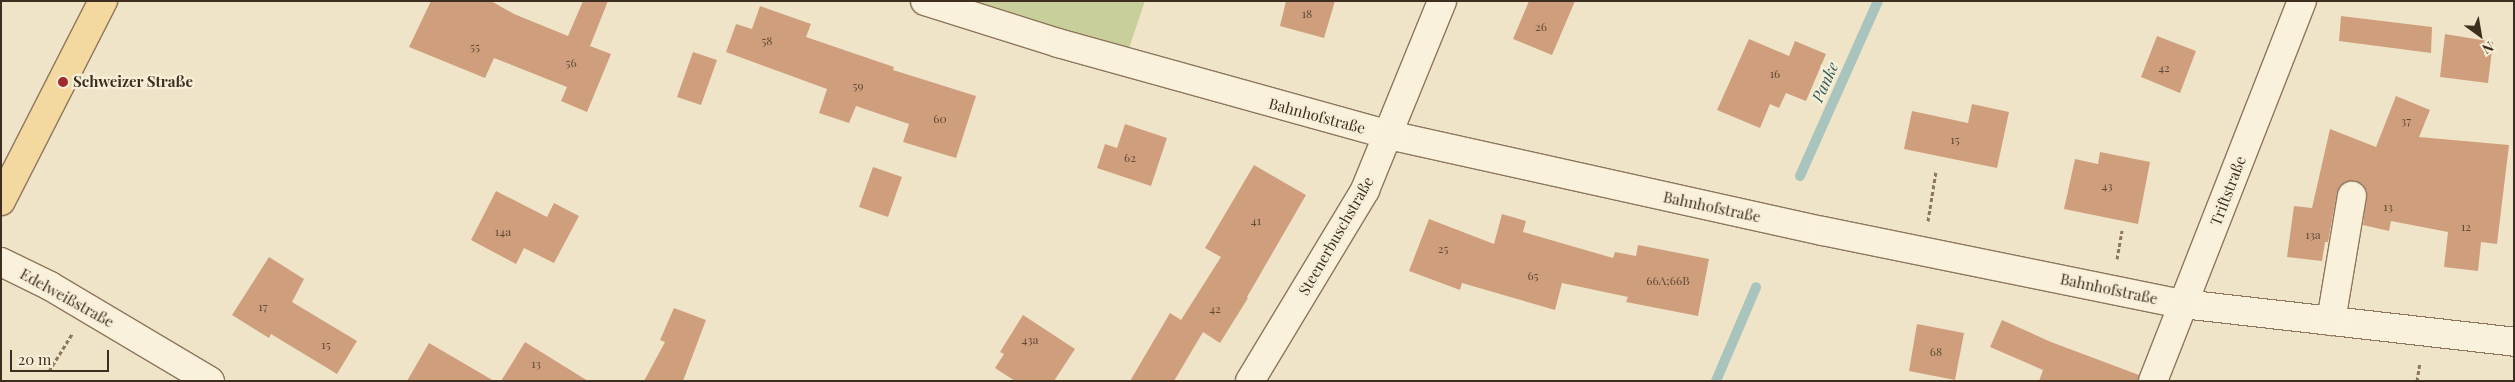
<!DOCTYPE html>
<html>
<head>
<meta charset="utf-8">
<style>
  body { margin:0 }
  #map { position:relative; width:2515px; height:382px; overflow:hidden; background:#f0e4c8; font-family:"Playfair Display",serif }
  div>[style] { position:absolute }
  .green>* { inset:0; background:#c9cf9b }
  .stream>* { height:10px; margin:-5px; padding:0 5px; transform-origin:5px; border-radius:5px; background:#a9c4bc }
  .building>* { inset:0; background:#cf9f7d }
  .path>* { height:3px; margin-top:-1.5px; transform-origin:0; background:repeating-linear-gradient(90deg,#8d765c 0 4px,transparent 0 6.5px) }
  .roads { filter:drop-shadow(1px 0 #8d765c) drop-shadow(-1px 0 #8d765c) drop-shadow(0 1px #8d765c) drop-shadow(0 -1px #8d765c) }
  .minor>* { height:28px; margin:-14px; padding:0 14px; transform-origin:14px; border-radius:14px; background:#faf1dc }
  .major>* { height:28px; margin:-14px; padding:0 14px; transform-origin:14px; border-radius:14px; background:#f3d9a0 }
  .dots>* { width:14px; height:14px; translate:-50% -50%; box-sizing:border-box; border:2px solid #f7eed8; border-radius:50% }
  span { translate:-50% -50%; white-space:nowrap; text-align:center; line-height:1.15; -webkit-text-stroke:4.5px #f7eed8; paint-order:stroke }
  .number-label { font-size:12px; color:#624a37 }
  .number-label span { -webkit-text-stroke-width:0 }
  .poi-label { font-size:15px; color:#3d2e20; font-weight:700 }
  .left { translate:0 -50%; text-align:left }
  .street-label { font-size:15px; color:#3d2e20 }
  .water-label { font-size:16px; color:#2f5d5a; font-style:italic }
  .frame { position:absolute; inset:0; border:2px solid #3d2e20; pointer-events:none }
  .north { position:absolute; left:2455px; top:10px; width:50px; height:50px; -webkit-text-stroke:4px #f7eed8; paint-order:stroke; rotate:148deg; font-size:14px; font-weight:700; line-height:20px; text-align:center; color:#3d2e20 }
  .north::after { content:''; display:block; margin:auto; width:18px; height:22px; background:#3d2e20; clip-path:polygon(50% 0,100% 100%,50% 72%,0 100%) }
  .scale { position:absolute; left:10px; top:350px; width:99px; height:22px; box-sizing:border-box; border:2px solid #3d2e20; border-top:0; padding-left:6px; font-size:15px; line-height:18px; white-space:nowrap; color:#3d2e20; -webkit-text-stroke:4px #f7eed8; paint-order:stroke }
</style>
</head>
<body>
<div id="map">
  <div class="green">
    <i style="clip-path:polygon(934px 1px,1145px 1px,1128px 51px)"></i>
  </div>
  <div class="stream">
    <i style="left:1800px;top:176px;width:192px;rotate:-66deg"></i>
    <i style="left:1716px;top:381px;width:102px;rotate:-66.9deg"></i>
  </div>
  <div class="building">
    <i style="clip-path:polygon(431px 1px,491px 1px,514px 14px,568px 36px,583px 1px,608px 1px,590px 46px,611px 54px,587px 112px,561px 101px,567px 87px,494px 58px,485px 78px,409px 47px)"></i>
    <i style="clip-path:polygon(1286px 1px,1335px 1px,1324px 38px,1280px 26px)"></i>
    <i style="clip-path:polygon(1529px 1px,1575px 1px,1552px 55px,1513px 39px)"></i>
    <i style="clip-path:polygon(760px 6px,811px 24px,806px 37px,894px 67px,893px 70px,976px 96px,956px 158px,903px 142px,909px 124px,856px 106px,849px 123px,819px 113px,827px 89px,726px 52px,736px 24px,752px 29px)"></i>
    <i style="clip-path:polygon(2341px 16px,2432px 27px,2431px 53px,2339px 41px)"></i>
    <i style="clip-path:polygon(2445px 34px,2493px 42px,2488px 83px,2440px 77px)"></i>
    <i style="clip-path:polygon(2157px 36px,2196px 51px,2180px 93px,2141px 77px)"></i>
    <i style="clip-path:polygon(1749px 39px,1789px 56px,1795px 41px,1826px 54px,1806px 101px,1786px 93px,1779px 108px,1770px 104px,1760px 128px,1717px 110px)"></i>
    <i style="clip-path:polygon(693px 52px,717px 60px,701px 105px,677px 97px)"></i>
    <i style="clip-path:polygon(2396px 96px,2430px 110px,2419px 137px,2509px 145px,2497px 244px,2481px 242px,2478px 271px,2444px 267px,2448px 232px,2391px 221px,2389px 231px,2363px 225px,2367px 191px,2362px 184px,2354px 181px,2346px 182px,2340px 186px,2337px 193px,2328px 242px,2325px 242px,2322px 261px,2287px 257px,2294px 206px,2312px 208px,2330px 129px,2376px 147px)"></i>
    <i style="clip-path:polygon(1972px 104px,2009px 112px,1997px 168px,1904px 149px,1912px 111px,1968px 123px)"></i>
    <i style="clip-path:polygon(1125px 124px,1167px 138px,1151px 186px,1097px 168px,1105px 144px,1117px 148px)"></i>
    <i style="clip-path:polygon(2100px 152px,2150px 162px,2138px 224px,2064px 209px,2075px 159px,2098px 164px)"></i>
    <i style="clip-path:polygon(1254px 165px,1306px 195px,1247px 297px,1248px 298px,1220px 343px,1203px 332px,1174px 381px,1130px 381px,1170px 313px,1181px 320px,1221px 257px,1205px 248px)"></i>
    <i style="clip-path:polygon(873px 167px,902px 177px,888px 217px,859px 207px)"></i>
    <i style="clip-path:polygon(496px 191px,547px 217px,554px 203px,579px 216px,554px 263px,524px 248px,516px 264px,471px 240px)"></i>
    <i style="clip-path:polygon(1502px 214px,1526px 221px,1523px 232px,1613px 258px,1615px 252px,1636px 256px,1638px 245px,1709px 259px,1698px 316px,1626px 302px,1628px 297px,1562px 283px,1555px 310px,1462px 283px,1460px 290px,1409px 271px,1429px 219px,1494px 244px)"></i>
    <i style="clip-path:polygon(269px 257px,304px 279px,292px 302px,357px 341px,337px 374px,271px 334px,269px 338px,232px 315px)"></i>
    <i style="clip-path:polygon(674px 308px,706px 320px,683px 381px,644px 381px,665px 342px,660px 340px)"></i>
    <i style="clip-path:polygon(1023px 315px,1075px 349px,1054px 381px,1015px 381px,995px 368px,1004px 354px,1000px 352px)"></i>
    <i style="clip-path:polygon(2002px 320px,2051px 342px,2139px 375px,2138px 381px,2039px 381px,2043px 370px,1990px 347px)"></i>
    <i style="clip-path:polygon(1917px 324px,1964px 333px,1955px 380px,1909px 371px)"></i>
    <i style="clip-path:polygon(525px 342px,588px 381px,501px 381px)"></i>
    <i style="clip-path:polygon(429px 343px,494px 381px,407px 381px)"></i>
  </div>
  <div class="path">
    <i style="left:1928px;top:221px;width:51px;rotate:-80.9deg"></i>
    <i style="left:2117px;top:259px;width:29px;rotate:-80deg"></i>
    <i style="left:49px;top:371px;width:44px;rotate:-58.1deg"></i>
    <i style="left:2417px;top:381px;width:19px;rotate:-81deg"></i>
  </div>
  <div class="roads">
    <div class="minor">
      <i style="left:925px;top:1px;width:139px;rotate:17.5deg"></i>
      <i style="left:1058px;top:43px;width:344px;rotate:15.5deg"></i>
      <i style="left:1389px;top:135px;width:444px;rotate:12.5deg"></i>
      <i style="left:1823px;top:231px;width:367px;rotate:11.5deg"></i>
      <i style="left:2183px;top:304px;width:333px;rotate:6.5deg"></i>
      <i style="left:1px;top:262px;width:55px;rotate:26.1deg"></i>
      <i style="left:50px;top:286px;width:186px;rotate:30.7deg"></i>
      <i style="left:2331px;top:321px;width:127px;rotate:-80.5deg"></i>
      <i style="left:1250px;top:381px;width:223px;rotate:-58.9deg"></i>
      <i style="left:1365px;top:190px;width:204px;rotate:-67.8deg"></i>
      <i style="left:2153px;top:381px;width:408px;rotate:-68.6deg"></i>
    </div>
    <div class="major">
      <i style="left:1px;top:201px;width:225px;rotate:-63deg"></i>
    </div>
  </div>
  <div class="dots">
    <i style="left:63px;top:82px;background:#9e2a2b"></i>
  </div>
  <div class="number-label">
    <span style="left:1307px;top:14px">18</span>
    <span style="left:1541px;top:27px">26</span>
    <span style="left:767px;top:41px">58</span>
    <span style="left:475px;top:47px">55</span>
    <span style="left:571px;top:63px">56</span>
    <span style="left:2164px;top:68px">42</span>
    <span style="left:1775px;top:74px">16</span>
    <span style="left:858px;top:86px">59</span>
    <span style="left:940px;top:119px">60</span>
    <span style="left:2406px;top:121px">37</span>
    <span style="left:1955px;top:140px">15</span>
    <span style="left:1130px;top:158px">62</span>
    <span style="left:2107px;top:186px">43</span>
    <span style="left:2388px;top:207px">13</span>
    <span style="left:1256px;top:221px">41</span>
    <span style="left:2466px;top:227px">12</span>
    <span style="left:503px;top:232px">14a</span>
    <span style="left:2313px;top:235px">13a</span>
    <span style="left:1443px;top:249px">25</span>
    <span style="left:1533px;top:276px">65</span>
    <span style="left:1668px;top:281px">66A;66B</span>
    <span style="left:263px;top:307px">17</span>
    <span style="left:1215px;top:309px">42</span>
    <span style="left:1030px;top:340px">43a</span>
    <span style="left:326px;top:345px">15</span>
    <span style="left:1936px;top:352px">68</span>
    <span style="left:536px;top:364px">13</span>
  </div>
  <div class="poi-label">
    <span class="left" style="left:73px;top:82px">Schweizer Straße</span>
  </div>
  <div class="street-label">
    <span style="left:1317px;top:116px;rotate:15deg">Bahnhofstraße</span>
    <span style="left:2228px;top:191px;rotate:-69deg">Triftstraße</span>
    <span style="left:1712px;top:207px;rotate:12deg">Bahnhofstraße</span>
    <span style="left:1336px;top:236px;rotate:-60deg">Steenerbuschstraße</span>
    <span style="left:2109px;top:289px;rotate:12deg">Bahnhofstraße</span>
    <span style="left:67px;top:298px;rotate:29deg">Edelweißstraße</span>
  </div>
  <div class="water-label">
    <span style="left:1825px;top:82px;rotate:-66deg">Panke</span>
  </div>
  <div class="frame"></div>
  <div class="north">N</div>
  <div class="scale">20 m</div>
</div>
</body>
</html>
